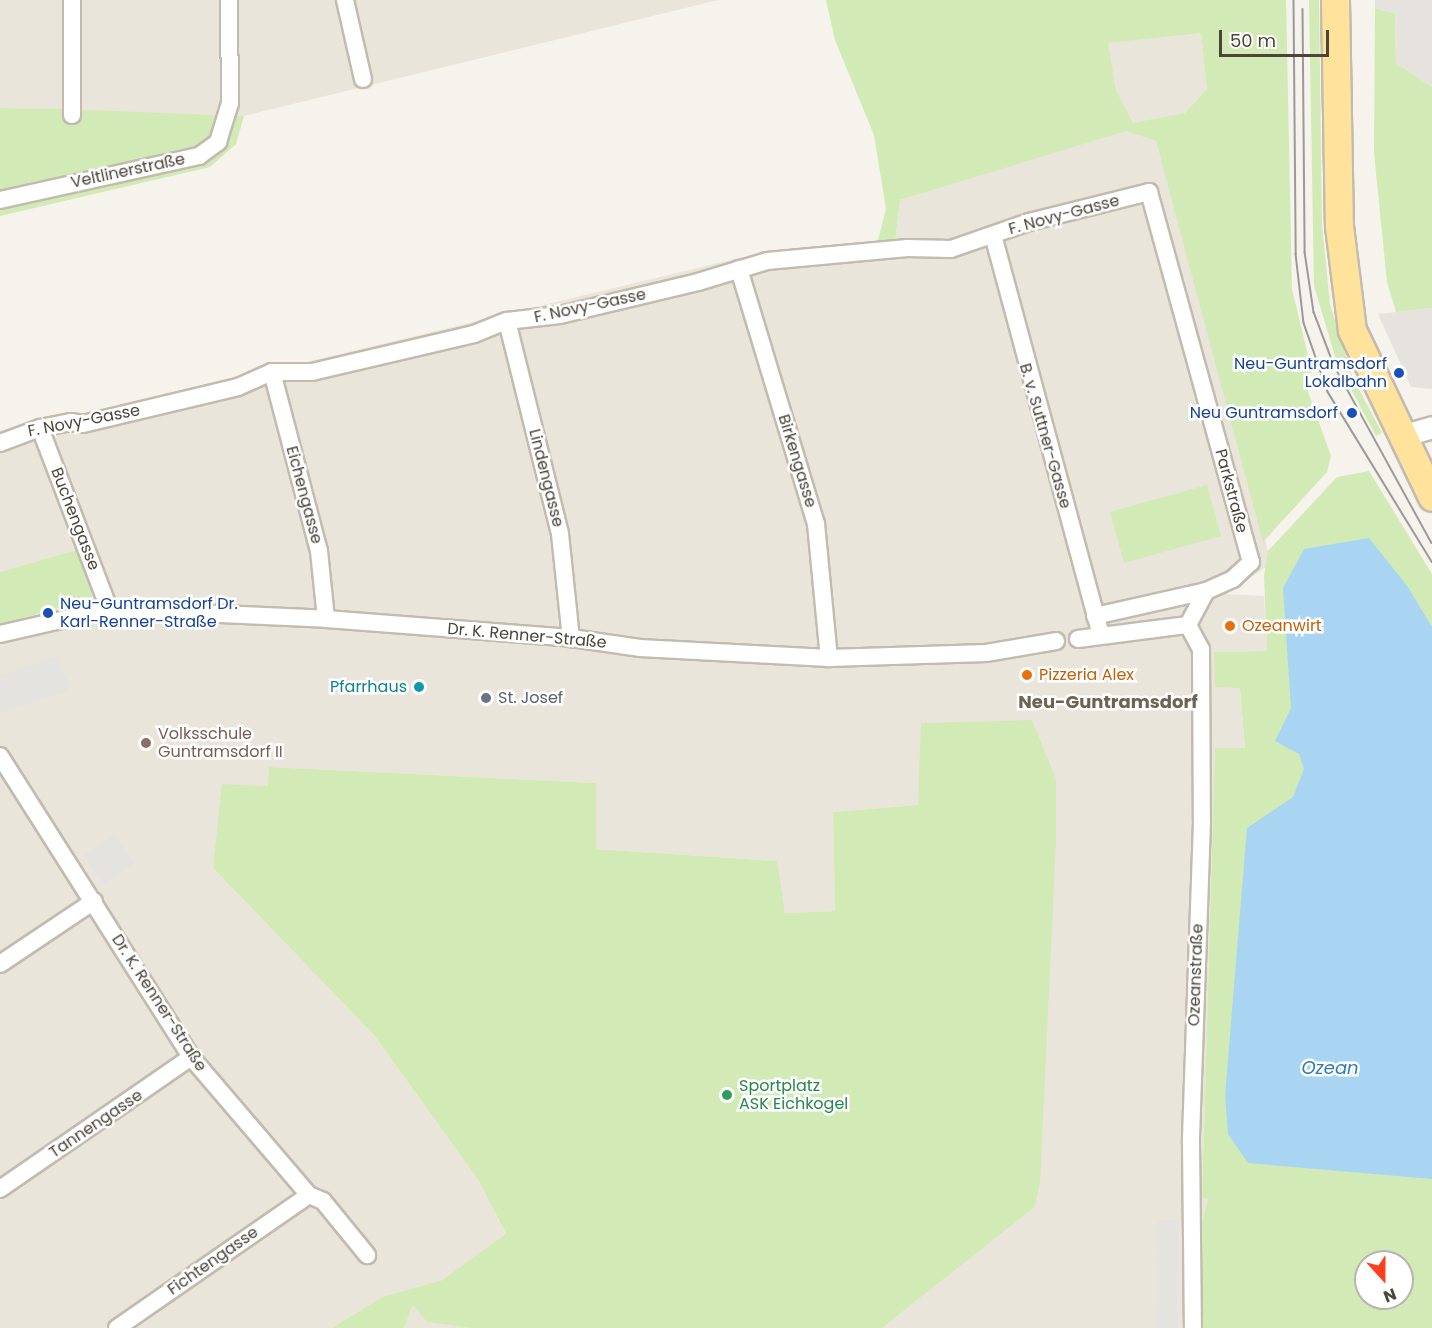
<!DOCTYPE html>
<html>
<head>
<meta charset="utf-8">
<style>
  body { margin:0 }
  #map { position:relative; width:1432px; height:1328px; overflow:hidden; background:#f6f3ec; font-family:Poppins,sans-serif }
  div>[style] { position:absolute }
  .residential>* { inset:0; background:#eae5da }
  .industrial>* { inset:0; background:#e6e2dd }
  .green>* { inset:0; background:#d2eab5 }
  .parking>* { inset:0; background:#e5e3e0 }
  .water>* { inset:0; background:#a9d4f2 }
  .roads { filter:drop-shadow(2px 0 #c2bbae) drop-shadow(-2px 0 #c2bbae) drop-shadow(0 2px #c2bbae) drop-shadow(0 -2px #c2bbae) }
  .minor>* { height:16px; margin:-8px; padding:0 8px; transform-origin:8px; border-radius:8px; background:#fff }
  .tertiary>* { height:21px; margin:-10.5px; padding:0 10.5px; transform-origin:10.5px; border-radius:10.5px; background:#fff }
  .primary>* { height:27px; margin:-13.5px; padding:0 13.5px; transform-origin:13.5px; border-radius:13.5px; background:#ffe39c }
  .tram>* { height:1.5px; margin:-0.75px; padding:0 0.75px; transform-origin:0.75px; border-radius:0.75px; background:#9a9a9a }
  .dots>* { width:16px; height:16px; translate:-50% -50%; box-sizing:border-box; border:3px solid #fff; border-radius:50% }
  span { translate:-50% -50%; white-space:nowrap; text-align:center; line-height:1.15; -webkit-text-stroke:5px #fff; paint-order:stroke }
  .street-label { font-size:16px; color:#4b4439 }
  .transit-label { font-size:16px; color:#164399 }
  .right { translate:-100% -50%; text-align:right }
  .left { translate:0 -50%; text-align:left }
  .food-label { font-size:16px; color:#c56008 }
  .culture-label { font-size:16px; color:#0d838f }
  .worship-label { font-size:16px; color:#5b616d }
  .education-label { font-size:16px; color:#785e54 }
  .leisure-label { font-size:16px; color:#27864d }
  .neighbourhood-label { font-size:18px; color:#6e6250; font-weight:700 }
  .water-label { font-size:18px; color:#2e7ab2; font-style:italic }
  .north { position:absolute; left:1354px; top:1250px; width:60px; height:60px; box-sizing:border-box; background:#fff; border:2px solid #b7b4b0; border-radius:50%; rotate:159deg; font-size:16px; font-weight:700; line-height:24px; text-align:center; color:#4b4439 }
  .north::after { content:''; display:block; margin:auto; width:21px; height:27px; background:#fc3f1d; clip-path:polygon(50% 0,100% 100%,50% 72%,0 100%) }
  .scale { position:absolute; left:1219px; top:30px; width:110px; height:27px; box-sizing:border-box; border:3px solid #4b4439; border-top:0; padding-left:8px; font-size:18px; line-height:21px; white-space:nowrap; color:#4b4439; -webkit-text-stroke:4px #fff; paint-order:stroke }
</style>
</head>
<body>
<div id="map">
  <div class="residential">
    <i style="clip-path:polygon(0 0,718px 0,244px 116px,0 108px)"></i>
    <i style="clip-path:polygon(1201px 32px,1207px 89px,1185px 113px,1133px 124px,1116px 90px,1107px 43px)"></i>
    <i style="clip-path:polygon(1126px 130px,1156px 141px,1268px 551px,1268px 566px,1226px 594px,1264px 596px,1267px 651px,1214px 652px,1240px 688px,1245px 749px,1215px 749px,1202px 1198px,1209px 1198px,1202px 1223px,1203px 1328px,882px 1328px,1035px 1207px,1040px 1183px,918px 805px,833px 812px,835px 911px,785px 913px,776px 861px,596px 849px,596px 783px,269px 767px,269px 786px,213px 868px,374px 1035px,479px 1181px,506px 1235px,442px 1280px,382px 1297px,332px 1328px,0 1328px,0 625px,71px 604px,90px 605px,79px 549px,0 572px,0 431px,53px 416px,91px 414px,739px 258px,841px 245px,895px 243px,900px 200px)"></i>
    <i style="clip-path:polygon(413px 1305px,428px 1322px,469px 1328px,404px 1328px)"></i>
  </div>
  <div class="industrial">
    <i style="clip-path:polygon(1375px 0,1432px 0,1432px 87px,1396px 63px,1395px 14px,1375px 8px)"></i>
    <i style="clip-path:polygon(1432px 308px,1432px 389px,1411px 387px,1378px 314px)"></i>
  </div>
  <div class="green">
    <i style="clip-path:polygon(evenodd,826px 0,1286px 0,1292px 289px,1312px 372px,1305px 376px,1306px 386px,1331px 456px,1327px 472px,1263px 542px,1156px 141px,1126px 131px,900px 200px,895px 243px,877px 244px,886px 209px,874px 135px,835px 40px,826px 0,1201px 33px,1207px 89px,1185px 113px,1133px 123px,1116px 90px,1108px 43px,1201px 33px)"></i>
    <i style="clip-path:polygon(1309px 0,1319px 0,1322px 225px,1330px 304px,1352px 376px,1382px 433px,1376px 436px,1337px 363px,1314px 286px)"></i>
    <i style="clip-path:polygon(1375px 8px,1395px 14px,1396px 63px,1432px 87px,1432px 308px,1396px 312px,1387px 282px,1374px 153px)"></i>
    <i style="clip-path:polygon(0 108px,61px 109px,244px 116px,236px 144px,210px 167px,0 216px)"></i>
    <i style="clip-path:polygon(evenodd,1369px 471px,1432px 574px,1432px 1328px,1203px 1328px,1202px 1223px,1208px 1199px,1202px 1198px,1215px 748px,1245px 748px,1240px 688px,1215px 687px,1214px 652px,1267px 651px,1264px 576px,1268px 551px,1337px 477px,1369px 471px,1366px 1262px,1402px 1262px,1402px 1298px,1366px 1298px,1366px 1262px)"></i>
    <i style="clip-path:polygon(1207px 485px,1221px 536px,1124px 563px,1110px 512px)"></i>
    <i style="clip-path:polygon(79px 549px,94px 603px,71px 604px,0 625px,0 572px)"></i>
    <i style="clip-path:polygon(1032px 720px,1056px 779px,1056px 841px,1040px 1183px,1035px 1207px,882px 1328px,469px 1328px,427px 1322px,413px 1305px,404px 1328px,332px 1328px,382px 1297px,442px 1280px,506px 1234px,479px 1181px,374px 1035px,213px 868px,222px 784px,268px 786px,269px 767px,596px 783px,596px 849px,777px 861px,785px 913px,835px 911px,833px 812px,918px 805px,921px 723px)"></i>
  </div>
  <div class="parking">
    <i style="clip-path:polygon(58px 656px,70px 690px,0 713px,0 676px)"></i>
    <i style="clip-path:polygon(115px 834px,135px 864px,104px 885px,84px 855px)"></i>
    <i style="clip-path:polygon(1158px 1220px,1178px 1220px,1178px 1328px,1157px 1328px)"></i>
  </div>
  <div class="water">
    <i style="clip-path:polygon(1369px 538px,1408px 587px,1432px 627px,1432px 1179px,1248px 1163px,1228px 1134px,1225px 1096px,1247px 828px,1293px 797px,1304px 769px,1299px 754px,1275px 741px,1291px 708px,1283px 588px,1304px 549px)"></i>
  </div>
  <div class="roads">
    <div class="minor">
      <i style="left:345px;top:0;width:81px;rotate:77.2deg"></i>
      <i style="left:72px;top:115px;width:115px;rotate:-90deg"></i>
      <i style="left:0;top:200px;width:204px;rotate:-12.5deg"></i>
      <i style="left:199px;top:156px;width:24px;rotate:-36deg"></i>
      <i style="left:218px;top:142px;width:41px;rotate:-72.9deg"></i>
      <i style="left:230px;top:103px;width:103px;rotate:-90.6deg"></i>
      <i style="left:993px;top:235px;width:415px;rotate:74.9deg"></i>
      <i style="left:739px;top:269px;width:266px;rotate:73.2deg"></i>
      <i style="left:816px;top:524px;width:135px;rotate:84.5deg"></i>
      <i style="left:507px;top:321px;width:219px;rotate:76deg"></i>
      <i style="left:560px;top:534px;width:105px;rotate:84deg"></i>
      <i style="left:272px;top:372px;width:185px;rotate:75.3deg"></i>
      <i style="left:319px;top:551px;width:68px;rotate:84.1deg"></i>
      <i style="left:40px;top:428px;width:194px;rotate:69.1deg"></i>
      <i style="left:0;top:443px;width:43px;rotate:-20.6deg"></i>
      <i style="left:40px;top:428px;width:32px;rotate:-11deg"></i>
      <i style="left:71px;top:422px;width:12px;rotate:9deg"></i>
      <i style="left:83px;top:424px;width:159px;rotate:-13.4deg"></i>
      <i style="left:238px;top:387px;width:37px;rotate:-24deg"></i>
      <i style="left:272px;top:372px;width:40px"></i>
      <i style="left:312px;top:372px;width:166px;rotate:-13.2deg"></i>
      <i style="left:474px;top:334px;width:35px;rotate:-22deg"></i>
      <i style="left:507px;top:321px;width:53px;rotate:-6.5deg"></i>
      <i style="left:560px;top:315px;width:142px;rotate:-13.4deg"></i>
      <i style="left:698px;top:282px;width:72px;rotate:-16.9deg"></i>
      <i style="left:767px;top:261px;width:141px;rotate:-5.3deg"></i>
      <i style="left:907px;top:248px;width:44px;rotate:1.3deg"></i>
      <i style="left:951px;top:249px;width:83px;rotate:-19.1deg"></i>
      <i style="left:1029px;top:222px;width:124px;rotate:-14deg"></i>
      <i style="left:1149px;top:192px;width:384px;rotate:74.6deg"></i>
      <i style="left:1251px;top:562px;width:25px;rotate:137deg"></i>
      <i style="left:1233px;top:579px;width:30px;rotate:156deg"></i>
      <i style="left:1206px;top:591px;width:38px;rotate:118deg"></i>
      <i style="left:1095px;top:616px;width:114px;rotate:-12.7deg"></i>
      <i style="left:1188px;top:625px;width:27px;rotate:62deg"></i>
      <i style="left:1201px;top:649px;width:173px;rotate:89.7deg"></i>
      <i style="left:1202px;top:822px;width:321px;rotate:92deg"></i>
      <i style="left:1191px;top:1143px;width:185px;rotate:89.4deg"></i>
      <i style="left:0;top:634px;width:112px;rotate:-12.9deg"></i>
      <i style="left:109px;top:609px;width:217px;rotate:2.6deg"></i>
      <i style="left:326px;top:619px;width:246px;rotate:4.4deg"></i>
      <i style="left:571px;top:638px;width:70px;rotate:8.2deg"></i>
      <i style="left:640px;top:648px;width:189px;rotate:3deg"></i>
      <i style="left:829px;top:658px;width:157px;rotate:-1.8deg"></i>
      <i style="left:986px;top:653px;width:71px;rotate:-9.7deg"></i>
      <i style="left:1078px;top:639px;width:111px;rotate:-7.3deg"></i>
      <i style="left:0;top:756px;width:356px;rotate:57.6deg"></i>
      <i style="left:191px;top:1057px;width:182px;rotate:49.5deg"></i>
      <i style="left:309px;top:1195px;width:15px;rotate:23deg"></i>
      <i style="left:323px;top:1201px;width:70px;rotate:50.8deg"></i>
      <i style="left:0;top:964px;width:113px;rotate:-33.8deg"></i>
      <i style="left:0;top:1189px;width:232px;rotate:-34.6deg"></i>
      <i style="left:117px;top:1328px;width:234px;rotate:-34.7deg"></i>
    </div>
    <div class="tertiary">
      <i style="left:1401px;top:436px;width:32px;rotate:-16deg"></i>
    </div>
    <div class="primary">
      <i style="left:1335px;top:0;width:226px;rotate:89deg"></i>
      <i style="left:1339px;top:226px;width:105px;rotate:82.9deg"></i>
      <i style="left:1352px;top:330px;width:185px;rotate:64.4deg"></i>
    </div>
  </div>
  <div class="tram">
    <i style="left:1294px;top:0;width:254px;rotate:89.5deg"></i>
    <i style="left:1296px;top:254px;width:69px;rotate:83.4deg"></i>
    <i style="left:1304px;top:323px;width:73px;rotate:70.8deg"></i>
    <i style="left:1328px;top:392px;width:199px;rotate:58.5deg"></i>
    <i style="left:1303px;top:9px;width:243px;rotate:89.5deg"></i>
    <i style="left:1305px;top:252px;width:61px;rotate:81.5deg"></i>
    <i style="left:1314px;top:312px;width:57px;rotate:69.3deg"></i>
    <i style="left:1334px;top:365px;width:203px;rotate:61.2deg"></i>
  </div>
  <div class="dots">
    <i style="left:1399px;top:373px;background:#1a4fb4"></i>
    <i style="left:1352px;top:413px;background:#1a4fb4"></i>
    <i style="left:48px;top:613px;background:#1a4fb4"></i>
    <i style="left:1230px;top:626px;background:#e8710a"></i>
    <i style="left:1027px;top:675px;background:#e8710a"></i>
    <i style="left:419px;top:687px;background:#0f9aa8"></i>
    <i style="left:486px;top:698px;background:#6b7280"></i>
    <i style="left:146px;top:743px;background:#8d6e63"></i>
    <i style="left:727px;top:1095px;background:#2e9e5b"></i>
  </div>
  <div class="street-label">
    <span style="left:128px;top:171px;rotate:-12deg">Veltlinerstraße</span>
    <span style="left:1064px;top:215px;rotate:-15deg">F. Novy-Gasse</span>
    <span style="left:590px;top:306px;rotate:-12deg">F. Novy-Gasse</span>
    <span style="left:84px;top:421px;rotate:-11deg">F. Novy-Gasse</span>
    <span style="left:1045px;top:436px;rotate:74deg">B. v. Suttner-Gasse</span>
    <span style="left:797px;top:461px;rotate:73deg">Birkengasse</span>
    <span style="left:546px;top:478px;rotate:76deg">Lindengasse</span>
    <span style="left:1231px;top:491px;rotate:75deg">Parkstraße</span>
    <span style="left:304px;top:495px;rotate:75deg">Eichengasse</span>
    <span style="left:75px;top:519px;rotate:69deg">Buchengasse</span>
    <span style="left:527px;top:636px;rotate:5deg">Dr. K. Renner-Straße</span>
    <span style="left:1196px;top:975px;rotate:-88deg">Ozeanstraße</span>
    <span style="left:159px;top:1003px;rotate:57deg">Dr. K. Renner-Straße</span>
    <span style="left:96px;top:1124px;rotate:-34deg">Tannengasse</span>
    <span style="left:213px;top:1261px;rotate:-35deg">Fichtengasse</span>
  </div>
  <div class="transit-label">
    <span class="right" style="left:1387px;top:373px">Neu-Guntramsdorf<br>Lokalbahn</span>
    <span class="right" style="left:1338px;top:413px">Neu Guntramsdorf</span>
    <span class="left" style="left:60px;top:613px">Neu-Guntramsdorf Dr.<br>Karl-Renner-Straße</span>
  </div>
  <div class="food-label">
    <span class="left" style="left:1242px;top:626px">Ozeanwirt</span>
    <span class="left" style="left:1039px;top:675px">Pizzeria Alex</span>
  </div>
  <div class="culture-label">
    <span class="right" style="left:407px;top:687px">Pfarrhaus</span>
  </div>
  <div class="worship-label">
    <span class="left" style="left:498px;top:698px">St. Josef</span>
  </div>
  <div class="education-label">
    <span class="left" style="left:158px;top:743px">Volksschule<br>Guntramsdorf II</span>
  </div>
  <div class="leisure-label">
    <span class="left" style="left:739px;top:1095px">Sportplatz<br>ASK Eichkogel</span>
  </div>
  <div class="neighbourhood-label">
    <span style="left:1108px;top:702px">Neu-Guntramsdorf</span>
  </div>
  <div class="water-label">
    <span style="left:1330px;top:1068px">Ozean</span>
  </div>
  <div class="north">N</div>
  <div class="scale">50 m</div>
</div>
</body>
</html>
